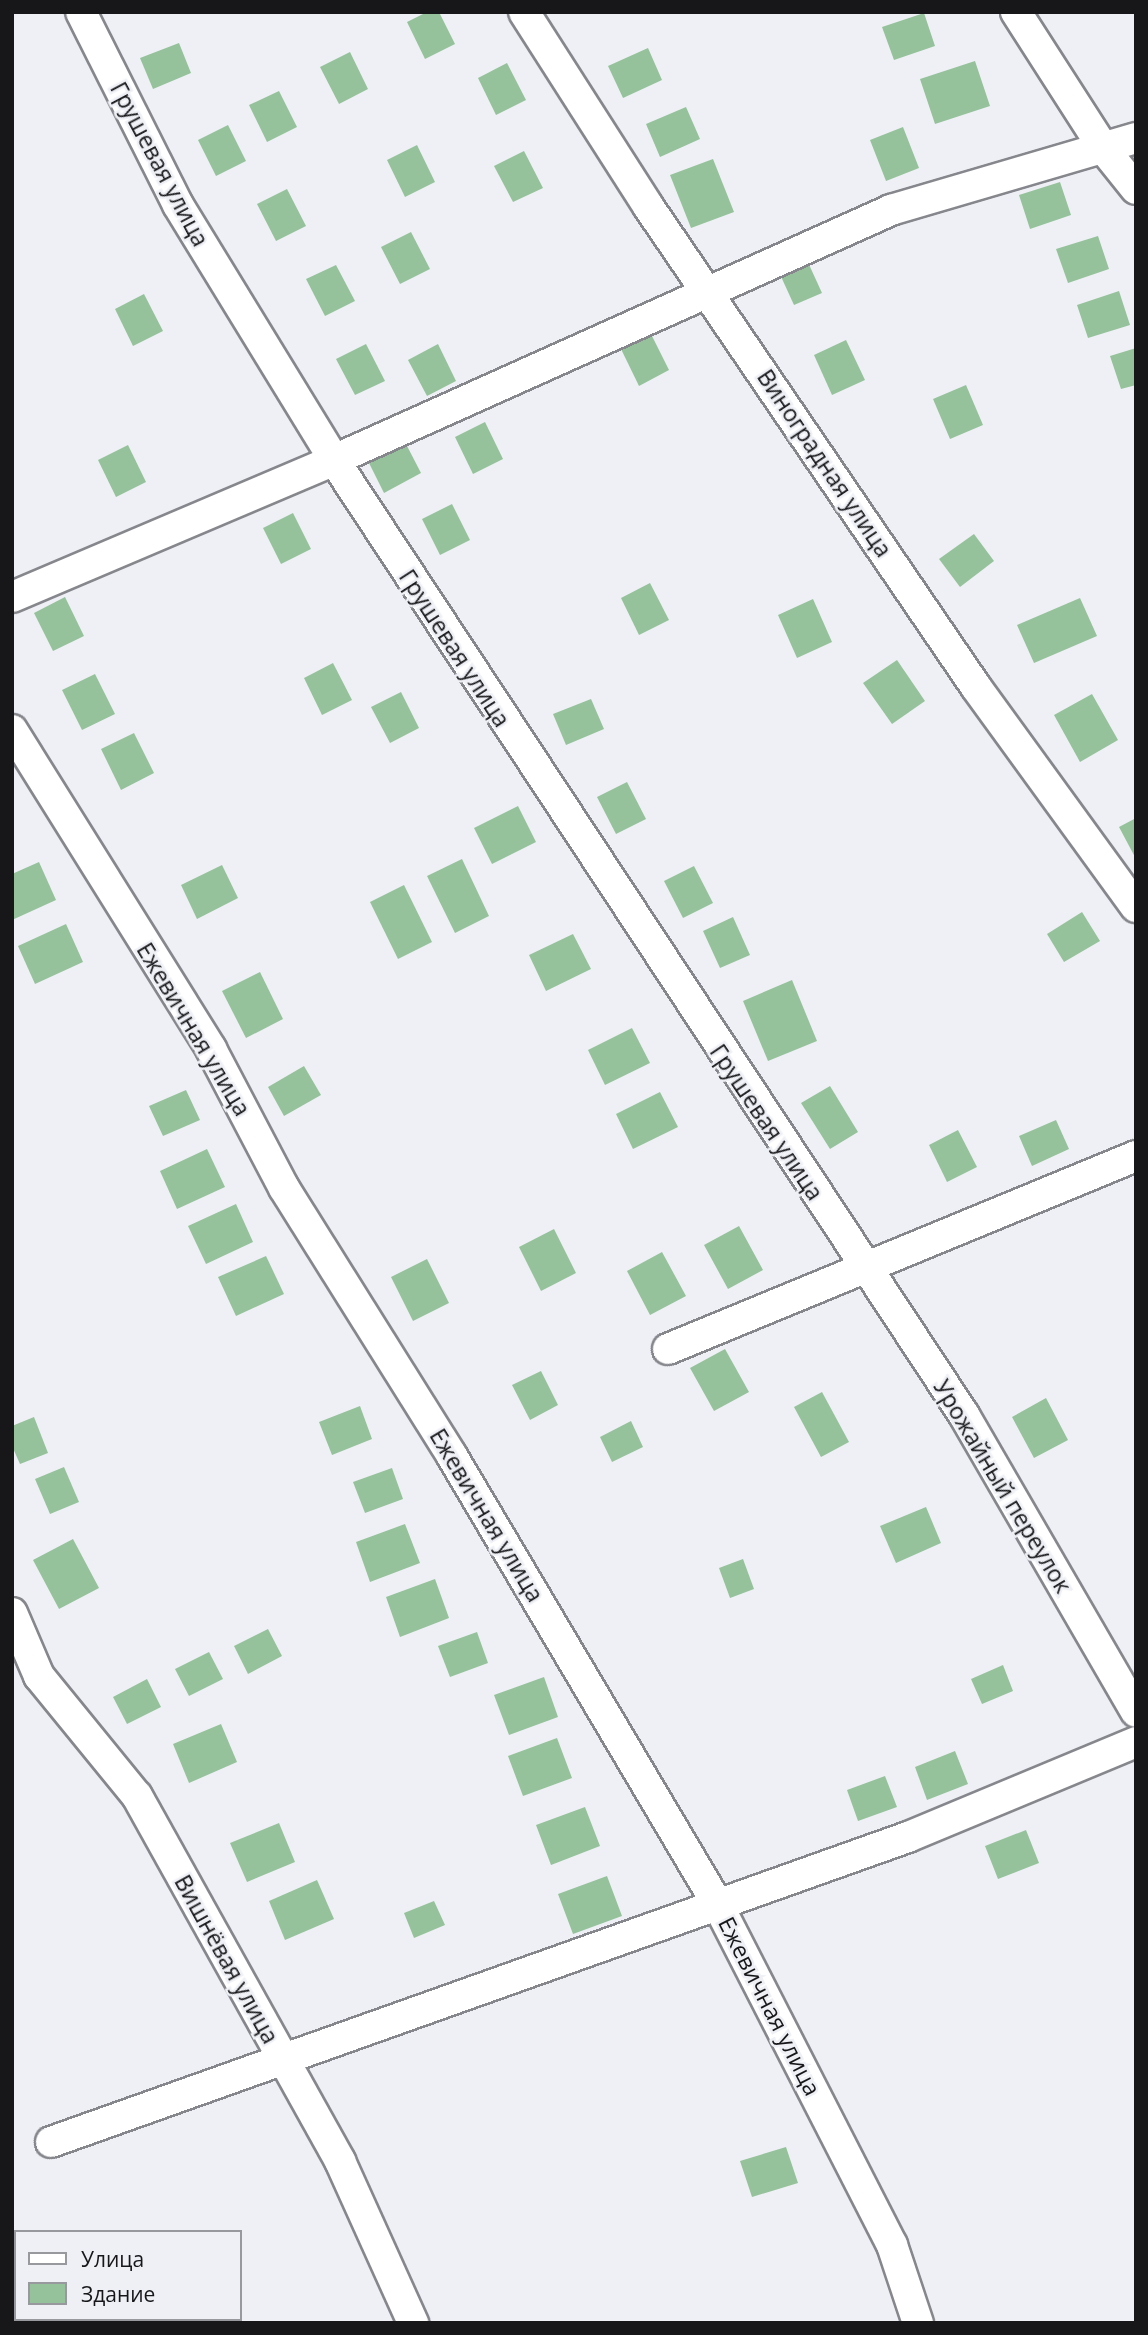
<!DOCTYPE html>
<html>
<head>
<meta charset="utf-8">
<style>
  body { margin:0 }
  #map { position:relative; width:1148px; height:2335px; overflow:hidden; background:#eef0f6; font-family:"Open Sans",sans-serif }
  div>[style] { position:absolute }
  .building>* { inset:0; background:#95c29a }
  .roads { filter:drop-shadow(2px 0 #86878d) drop-shadow(-2px 0 #86878d) drop-shadow(0 2px #86878d) drop-shadow(0 -2px #86878d) }
  .minor>* { height:30px; margin:-15px; padding:0 15px; transform-origin:15px; border-radius:15px; background:#fff }
  span { translate:-50% -50%; white-space:nowrap; text-align:center; line-height:1.15; -webkit-text-stroke:5px #eef0f6; paint-order:stroke }
  .street-label { font-size:23px; color:#171719 }
  .frame { position:absolute; inset:0; border:14px solid #171719; pointer-events:none }
  .legend { position:absolute; left:14px; top:2230px; width:228px; height:91px; box-sizing:border-box; background:#eef0f6; border:2px solid #98999e; margin:0; padding:9px 12px; list-style:none; font-size:21px; color:#171719 }
  .legend li { display:flex; align-items:center; gap:14px; height:35px }
  .legend b { width:35px; border:2px solid #98999e }
</style>
</head>
<body>
<div id="map">
  <div class="building">
    <i style="clip-path:polygon(427px 12px,439px 12px,455px 44px,425px 59px,407px 22px)"></i>
    <i style="clip-path:polygon(924px 13px,935px 46px,894px 60px,882px 27px)"></i>
    <i style="clip-path:polygon(179px 43px,191px 73px,153px 89px,140px 58px)"></i>
    <i style="clip-path:polygon(648px 48px,662px 80px,623px 98px,608px 66px)"></i>
    <i style="clip-path:polygon(350px 52px,368px 89px,339px 104px,320px 67px)"></i>
    <i style="clip-path:polygon(975px 61px,990px 106px,935px 124px,920px 79px)"></i>
    <i style="clip-path:polygon(507px 63px,526px 100px,496px 115px,478px 78px)"></i>
    <i style="clip-path:polygon(279px 91px,297px 127px,267px 142px,249px 105px)"></i>
    <i style="clip-path:polygon(686px 107px,700px 139px,660px 157px,646px 124px)"></i>
    <i style="clip-path:polygon(228px 125px,246px 161px,216px 176px,198px 140px)"></i>
    <i style="clip-path:polygon(903px 127px,919px 168px,886px 181px,870px 140px)"></i>
    <i style="clip-path:polygon(417px 145px,435px 182px,405px 197px,387px 160px)"></i>
    <i style="clip-path:polygon(524px 151px,543px 188px,513px 202px,494px 166px)"></i>
    <i style="clip-path:polygon(713px 159px,734px 212px,691px 228px,670px 175px)"></i>
    <i style="clip-path:polygon(1060px 182px,1071px 215px,1030px 229px,1019px 195px)"></i>
    <i style="clip-path:polygon(287px 189px,306px 226px,276px 241px,257px 204px)"></i>
    <i style="clip-path:polygon(411px 232px,430px 269px,400px 284px,381px 247px)"></i>
    <i style="clip-path:polygon(1098px 236px,1109px 269px,1068px 283px,1056px 249px)"></i>
    <i style="clip-path:polygon(806px 258px,822px 293px,794px 305px,778px 270px)"></i>
    <i style="clip-path:polygon(336px 265px,355px 301px,325px 316px,306px 279px)"></i>
    <i style="clip-path:polygon(1119px 291px,1130px 325px,1088px 338px,1077px 305px)"></i>
    <i style="clip-path:polygon(144px 294px,163px 331px,133px 346px,115px 309px)"></i>
    <i style="clip-path:polygon(651px 334px,669px 370px,639px 386px,621px 349px)"></i>
    <i style="clip-path:polygon(846px 340px,865px 380px,832px 395px,814px 355px)"></i>
    <i style="clip-path:polygon(366px 344px,385px 381px,355px 395px,336px 359px)"></i>
    <i style="clip-path:polygon(438px 344px,456px 381px,427px 396px,408px 360px)"></i>
    <i style="clip-path:polygon(1136px 348px,1136px 385px,1121px 389px,1110px 356px)"></i>
    <i style="clip-path:polygon(966px 385px,983px 425px,950px 439px,933px 399px)"></i>
    <i style="clip-path:polygon(485px 422px,503px 459px,473px 474px,455px 437px)"></i>
    <i style="clip-path:polygon(406px 444px,421px 473px,384px 493px,369px 463px)"></i>
    <i style="clip-path:polygon(128px 445px,146px 482px,116px 497px,98px 460px)"></i>
    <i style="clip-path:polygon(452px 504px,470px 540px,440px 555px,422px 519px)"></i>
    <i style="clip-path:polygon(293px 513px,311px 549px,281px 564px,263px 528px)"></i>
    <i style="clip-path:polygon(974px 534px,994px 561px,960px 587px,939px 559px)"></i>
    <i style="clip-path:polygon(650px 583px,669px 620px,639px 635px,621px 598px)"></i>
    <i style="clip-path:polygon(65px 597px,84px 636px,53px 651px,34px 613px)"></i>
    <i style="clip-path:polygon(1080px 598px,1097px 636px,1034px 663px,1017px 625px)"></i>
    <i style="clip-path:polygon(813px 599px,832px 642px,797px 658px,778px 615px)"></i>
    <i style="clip-path:polygon(897px 660px,925px 701px,892px 724px,863px 683px)"></i>
    <i style="clip-path:polygon(333px 663px,352px 700px,322px 715px,304px 678px)"></i>
    <i style="clip-path:polygon(95px 674px,115px 714px,82px 730px,62px 690px)"></i>
    <i style="clip-path:polygon(401px 692px,419px 728px,390px 743px,371px 707px)"></i>
    <i style="clip-path:polygon(1092px 694px,1118px 740px,1080px 762px,1054px 715px)"></i>
    <i style="clip-path:polygon(591px 699px,604px 729px,566px 745px,553px 714px)"></i>
    <i style="clip-path:polygon(134px 733px,154px 773px,121px 790px,101px 749px)"></i>
    <i style="clip-path:polygon(627px 782px,646px 819px,616px 834px,597px 797px)"></i>
    <i style="clip-path:polygon(518px 806px,536px 842px,492px 864px,474px 828px)"></i>
    <i style="clip-path:polygon(1136px 818px,1136px 859px,1119px 827px)"></i>
    <i style="clip-path:polygon(462px 859px,489px 916px,455px 933px,427px 876px)"></i>
    <i style="clip-path:polygon(39px 862px,56px 900px,12px 920px,12px 874px)"></i>
    <i style="clip-path:polygon(222px 865px,238px 898px,197px 919px,181px 885px)"></i>
    <i style="clip-path:polygon(694px 866px,713px 903px,683px 918px,664px 881px)"></i>
    <i style="clip-path:polygon(404px 885px,432px 942px,398px 959px,370px 902px)"></i>
    <i style="clip-path:polygon(1082px 912px,1100px 941px,1064px 962px,1047px 934px)"></i>
    <i style="clip-path:polygon(733px 917px,750px 955px,720px 968px,703px 931px)"></i>
    <i style="clip-path:polygon(66px 924px,83px 962px,35px 984px,18px 946px)"></i>
    <i style="clip-path:polygon(573px 934px,591px 969px,546px 991px,529px 955px)"></i>
    <i style="clip-path:polygon(260px 972px,283px 1019px,246px 1038px,222px 991px)"></i>
    <i style="clip-path:polygon(792px 980px,817px 1041px,768px 1061px,743px 1001px)"></i>
    <i style="clip-path:polygon(632px 1028px,650px 1063px,605px 1085px,588px 1050px)"></i>
    <i style="clip-path:polygon(304px 1066px,321px 1095px,284px 1116px,268px 1087px)"></i>
    <i style="clip-path:polygon(830px 1086px,858px 1132px,830px 1149px,801px 1103px)"></i>
    <i style="clip-path:polygon(186px 1090px,200px 1120px,163px 1136px,149px 1106px)"></i>
    <i style="clip-path:polygon(660px 1092px,678px 1127px,633px 1149px,616px 1114px)"></i>
    <i style="clip-path:polygon(1056px 1120px,1069px 1149px,1032px 1166px,1019px 1136px)"></i>
    <i style="clip-path:polygon(958px 1130px,977px 1167px,947px 1182px,929px 1145px)"></i>
    <i style="clip-path:polygon(207px 1149px,225px 1187px,177px 1209px,160px 1171px)"></i>
    <i style="clip-path:polygon(236px 1204px,253px 1242px,206px 1264px,188px 1226px)"></i>
    <i style="clip-path:polygon(739px 1226px,763px 1270px,728px 1289px,704px 1245px)"></i>
    <i style="clip-path:polygon(554px 1229px,576px 1273px,541px 1291px,519px 1247px)"></i>
    <i style="clip-path:polygon(662px 1252px,686px 1296px,650px 1315px,627px 1271px)"></i>
    <i style="clip-path:polygon(266px 1256px,284px 1294px,236px 1316px,218px 1277px)"></i>
    <i style="clip-path:polygon(427px 1259px,449px 1303px,413px 1321px,391px 1277px)"></i>
    <i style="clip-path:polygon(725px 1349px,749px 1392px,714px 1411px,690px 1368px)"></i>
    <i style="clip-path:polygon(541px 1371px,558px 1405px,530px 1420px,512px 1385px)"></i>
    <i style="clip-path:polygon(822px 1392px,849px 1442px,821px 1457px,794px 1407px)"></i>
    <i style="clip-path:polygon(1046px 1398px,1068px 1440px,1034px 1458px,1012px 1417px)"></i>
    <i style="clip-path:polygon(360px 1406px,372px 1439px,332px 1455px,319px 1422px)"></i>
    <i style="clip-path:polygon(34px 1417px,48px 1453px,20px 1464px,12px 1446px,12px 1426px)"></i>
    <i style="clip-path:polygon(631px 1421px,643px 1447px,612px 1462px,600px 1437px)"></i>
    <i style="clip-path:polygon(64px 1467px,79px 1502px,50px 1514px,35px 1479px)"></i>
    <i style="clip-path:polygon(392px 1468px,403px 1499px,365px 1513px,353px 1482px)"></i>
    <i style="clip-path:polygon(926px 1507px,941px 1543px,896px 1563px,880px 1526px)"></i>
    <i style="clip-path:polygon(405px 1524px,420px 1563px,370px 1582px,356px 1542px)"></i>
    <i style="clip-path:polygon(73px 1539px,99px 1588px,59px 1609px,33px 1560px)"></i>
    <i style="clip-path:polygon(743px 1559px,754px 1589px,730px 1598px,719px 1568px)"></i>
    <i style="clip-path:polygon(435px 1579px,449px 1618px,400px 1637px,386px 1597px)"></i>
    <i style="clip-path:polygon(268px 1629px,282px 1656px,248px 1674px,234px 1646px)"></i>
    <i style="clip-path:polygon(477px 1632px,488px 1663px,450px 1677px,438px 1646px)"></i>
    <i style="clip-path:polygon(209px 1652px,223px 1679px,189px 1696px,175px 1669px)"></i>
    <i style="clip-path:polygon(1003px 1665px,1013px 1691px,982px 1704px,971px 1679px)"></i>
    <i style="clip-path:polygon(544px 1677px,558px 1717px,509px 1735px,494px 1695px)"></i>
    <i style="clip-path:polygon(147px 1679px,161px 1707px,127px 1724px,113px 1697px)"></i>
    <i style="clip-path:polygon(221px 1724px,237px 1762px,189px 1783px,173px 1744px)"></i>
    <i style="clip-path:polygon(557px 1738px,572px 1778px,523px 1796px,508px 1756px)"></i>
    <i style="clip-path:polygon(955px 1751px,968px 1784px,927px 1800px,915px 1767px)"></i>
    <i style="clip-path:polygon(885px 1776px,897px 1807px,858px 1821px,847px 1790px)"></i>
    <i style="clip-path:polygon(585px 1807px,600px 1846px,551px 1865px,536px 1825px)"></i>
    <i style="clip-path:polygon(279px 1823px,295px 1862px,247px 1882px,230px 1843px)"></i>
    <i style="clip-path:polygon(1026px 1830px,1039px 1863px,998px 1879px,985px 1846px)"></i>
    <i style="clip-path:polygon(607px 1876px,622px 1916px,573px 1934px,558px 1894px)"></i>
    <i style="clip-path:polygon(317px 1880px,334px 1919px,285px 1940px,269px 1901px)"></i>
    <i style="clip-path:polygon(434px 1901px,445px 1925px,414px 1938px,404px 1913px)"></i>
    <i style="clip-path:polygon(786px 2147px,798px 2183px,752px 2197px,740px 2161px)"></i>
  </div>
  <div class="roads">
    <div class="minor">
      <i style="left:81px;top:12px;width:216px;rotate:63.3deg"></i>
      <i style="left:178px;top:205px;width:299px;rotate:58.5deg"></i>
      <i style="left:334px;top:460px;width:1144px;rotate:56.59deg"></i>
      <i style="left:964px;top:1415px;width:343px;rotate:59.9deg"></i>
      <i style="left:524px;top:12px;width:230px;rotate:57.4deg"></i>
      <i style="left:648px;top:206px;width:582px;rotate:55.71deg"></i>
      <i style="left:976px;top:687px;width:272px;rotate:54deg"></i>
      <i style="left:1016px;top:12px;width:163px;rotate:57.3deg"></i>
      <i style="left:1104px;top:149px;width:51px;rotate:51.3deg"></i>
      <i style="left:12px;top:597px;width:350px;rotate:-23deg"></i>
      <i style="left:334px;top:460px;width:611px;rotate:-24.17deg"></i>
      <i style="left:891px;top:210px;width:255px;rotate:-16.4deg"></i>
      <i style="left:12px;top:730px;width:376px;rotate:58deg"></i>
      <i style="left:211px;top:1049px;width:157px;rotate:62.3deg"></i>
      <i style="left:284px;top:1188px;width:316px;rotate:57.9deg"></i>
      <i style="left:452px;top:1456px;width:522px;rotate:59.36deg"></i>
      <i style="left:718px;top:1905px;width:382px;rotate:62.9deg"></i>
      <i style="left:892px;top:2245px;width:82px;rotate:71.6deg"></i>
      <i style="left:668px;top:1349px;width:506px;rotate:-22.41deg"></i>
      <i style="left:12px;top:1613px;width:69px;rotate:66.8deg"></i>
      <i style="left:39px;top:1676px;width:155px;rotate:50.8deg"></i>
      <i style="left:137px;top:1796px;width:418px;rotate:60.9deg"></i>
      <i style="left:340px;top:2161px;width:178px;rotate:65.7deg"></i>
      <i style="left:51px;top:2142px;width:910px;rotate:-19.59deg"></i>
      <i style="left:908px;top:1837px;width:247px;rotate:-22.6deg"></i>
    </div>
  </div>
  <div class="street-label">
    <span style="left:160px;top:164px;rotate:62deg">Грушевая улица</span>
    <span style="left:825px;top:463px;rotate:56deg">Виноградная улица</span>
    <span style="left:455px;top:648px;rotate:57deg">Грушевая улица</span>
    <span style="left:194px;top:1029px;rotate:59deg">Ежевичная улица</span>
    <span style="left:767px;top:1122px;rotate:56deg">Грушевая улица</span>
    <span style="left:1003px;top:1486px;rotate:59deg">Урожайный переулок</span>
    <span style="left:487px;top:1515px;rotate:59deg">Ежевичная улица</span>
    <span style="left:227px;top:1959px;rotate:61deg">Вишнёвая улица</span>
    <span style="left:770px;top:2006px;rotate:63deg">Ежевичная улица</span>
  </div>
  <div class="frame"></div>
  <ul class="legend">
  <li><b style="height:9px;background:#fff"></b>Улица</li>
  <li><b style="height:19px;background:#95c29a"></b>Здание</li>
  </ul>
</div>
</body>
</html>
